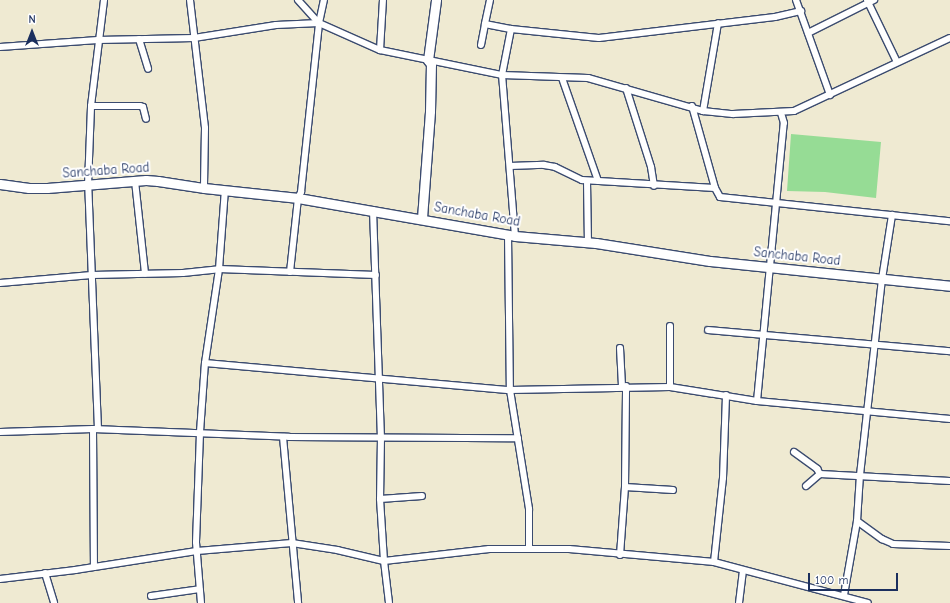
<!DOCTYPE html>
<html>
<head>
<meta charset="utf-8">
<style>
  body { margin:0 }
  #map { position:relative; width:950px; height:603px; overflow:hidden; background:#efead2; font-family:"Comic Neue",sans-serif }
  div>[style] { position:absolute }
  .green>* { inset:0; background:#96dc95 }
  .roads { filter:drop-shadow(1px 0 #3b4b6f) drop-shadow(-1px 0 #3b4b6f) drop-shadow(0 1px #3b4b6f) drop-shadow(0 -1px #3b4b6f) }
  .street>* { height:6px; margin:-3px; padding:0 3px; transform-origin:3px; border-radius:3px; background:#fff }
  .secondary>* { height:9px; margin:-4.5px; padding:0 4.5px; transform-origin:4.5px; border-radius:4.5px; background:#fff }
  span { translate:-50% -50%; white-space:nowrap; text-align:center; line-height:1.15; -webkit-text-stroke:4px #fff; paint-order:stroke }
  .street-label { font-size:13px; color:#1b2f5e }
  .north { position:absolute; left:12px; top:12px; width:40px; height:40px; -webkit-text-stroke:3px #fff; paint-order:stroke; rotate:0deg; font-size:11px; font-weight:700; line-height:16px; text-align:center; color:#1b2f5e }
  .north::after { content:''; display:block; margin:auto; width:14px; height:18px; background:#1b2f5e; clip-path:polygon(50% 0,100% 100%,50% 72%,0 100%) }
  .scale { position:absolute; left:808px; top:573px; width:90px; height:18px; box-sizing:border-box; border:2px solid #1b2f5e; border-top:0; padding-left:5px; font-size:12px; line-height:14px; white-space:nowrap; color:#1b2f5e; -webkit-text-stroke:3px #fff; paint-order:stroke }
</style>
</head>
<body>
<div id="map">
  <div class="green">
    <i style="clip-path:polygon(791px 134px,881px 142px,876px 198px,825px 192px,787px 191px)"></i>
  </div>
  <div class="roads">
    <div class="street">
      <i style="left:190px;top:0;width:129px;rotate:83.3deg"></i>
      <i style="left:205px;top:128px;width:60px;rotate:91deg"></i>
      <i style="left:298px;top:0;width:31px;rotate:48deg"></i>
      <i style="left:319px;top:23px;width:67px;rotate:23.9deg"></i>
      <i style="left:380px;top:50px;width:125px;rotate:11.6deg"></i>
      <i style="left:502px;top:75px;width:86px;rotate:2deg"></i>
      <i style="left:588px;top:78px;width:120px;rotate:16deg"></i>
      <i style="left:703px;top:111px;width:30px;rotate:6deg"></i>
      <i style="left:733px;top:114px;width:61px;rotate:-2.8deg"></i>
      <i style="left:794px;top:111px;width:172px;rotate:-25.1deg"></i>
      <i style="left:490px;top:0;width:25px;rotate:102deg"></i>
      <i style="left:485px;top:24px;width:26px;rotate:11deg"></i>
      <i style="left:796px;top:0;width:101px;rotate:70.3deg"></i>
      <i style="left:867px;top:0;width:69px;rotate:64.2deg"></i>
      <i style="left:808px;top:33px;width:74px;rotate:-26.6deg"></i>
      <i style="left:139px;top:39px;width:31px;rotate:73deg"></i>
      <i style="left:481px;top:45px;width:21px;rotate:-79deg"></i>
      <i style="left:0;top:47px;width:98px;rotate:-4.1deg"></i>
      <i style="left:98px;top:40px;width:96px;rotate:-1.2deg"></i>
      <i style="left:194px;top:38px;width:83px;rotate:-9deg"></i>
      <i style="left:276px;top:25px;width:43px;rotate:-2.7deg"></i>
      <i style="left:380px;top:50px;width:50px;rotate:-86.6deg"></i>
      <i style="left:562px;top:78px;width:109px;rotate:70.7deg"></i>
      <i style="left:626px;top:88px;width:83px;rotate:72.4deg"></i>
      <i style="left:651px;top:167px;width:19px;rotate:81deg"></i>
      <i style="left:91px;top:106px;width:49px"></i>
      <i style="left:140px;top:106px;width:3px;rotate:18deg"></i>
      <i style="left:143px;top:107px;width:12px;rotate:76deg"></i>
      <i style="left:692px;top:106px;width:85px;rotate:74.3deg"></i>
      <i style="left:715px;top:188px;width:10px;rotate:61deg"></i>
      <i style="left:720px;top:197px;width:231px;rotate:6deg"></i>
      <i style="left:703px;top:111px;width:89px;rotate:-80.3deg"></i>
      <i style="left:510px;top:166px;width:34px;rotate:-2deg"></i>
      <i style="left:544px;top:165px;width:11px;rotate:10deg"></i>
      <i style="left:555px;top:167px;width:30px;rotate:26deg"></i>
      <i style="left:582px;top:180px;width:133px;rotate:3.4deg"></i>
      <i style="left:135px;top:181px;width:93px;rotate:83.8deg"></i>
      <i style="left:587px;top:181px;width:62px;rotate:89.1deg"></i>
      <i style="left:373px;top:210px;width:227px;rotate:88deg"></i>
      <i style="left:381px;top:437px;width:62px;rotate:90.9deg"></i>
      <i style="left:380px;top:499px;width:62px;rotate:86.3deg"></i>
      <i style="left:384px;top:561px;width:42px;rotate:83.2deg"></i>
      <i style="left:508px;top:235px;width:155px;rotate:89.3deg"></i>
      <i style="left:510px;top:390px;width:121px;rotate:80.9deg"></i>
      <i style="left:529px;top:509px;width:39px;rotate:90deg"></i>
      <i style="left:515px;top:236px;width:162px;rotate:-94.6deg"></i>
      <i style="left:502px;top:75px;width:47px;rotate:-78.9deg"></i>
      <i style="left:511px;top:29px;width:88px;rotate:5.8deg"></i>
      <i style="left:599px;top:38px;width:177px;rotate:-6.8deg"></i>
      <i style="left:775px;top:17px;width:27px;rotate:-13deg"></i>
      <i style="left:290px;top:272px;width:74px;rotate:-83.8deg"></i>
      <i style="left:298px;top:198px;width:7px;rotate:-63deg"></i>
      <i style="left:301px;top:192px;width:170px;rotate:-83.9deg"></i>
      <i style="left:319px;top:23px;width:24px;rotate:-78deg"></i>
      <i style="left:0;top:283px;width:92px;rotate:-5deg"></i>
      <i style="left:92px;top:275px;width:91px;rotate:-1.3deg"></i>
      <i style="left:183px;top:273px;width:36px;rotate:-6deg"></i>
      <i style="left:219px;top:269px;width:157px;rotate:2.2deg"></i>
      <i style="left:670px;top:326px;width:61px;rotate:90deg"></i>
      <i style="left:708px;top:330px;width:243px;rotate:5deg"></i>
      <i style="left:620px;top:348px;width:38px;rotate:87deg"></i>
      <i style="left:205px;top:363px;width:306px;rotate:5.1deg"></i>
      <i style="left:510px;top:390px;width:160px;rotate:-1.1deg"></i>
      <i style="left:670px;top:387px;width:88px;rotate:9.1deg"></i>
      <i style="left:757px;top:401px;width:194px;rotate:5.3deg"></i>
      <i style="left:757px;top:401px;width:279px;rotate:-84.5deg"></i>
      <i style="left:784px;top:123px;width:10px;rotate:-107deg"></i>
      <i style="left:93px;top:429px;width:138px;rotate:89.6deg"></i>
      <i style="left:98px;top:429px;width:244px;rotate:-92.3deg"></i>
      <i style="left:88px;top:185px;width:79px;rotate:-87.8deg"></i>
      <i style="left:91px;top:106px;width:107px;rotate:-83deg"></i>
      <i style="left:0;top:432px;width:93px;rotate:-1.8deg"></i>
      <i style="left:93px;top:429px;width:196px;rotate:2.3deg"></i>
      <i style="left:289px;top:437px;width:229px;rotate:0.3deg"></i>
      <i style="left:283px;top:437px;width:167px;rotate:84.8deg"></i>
      <i style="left:794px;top:452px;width:29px;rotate:36deg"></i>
      <i style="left:817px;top:469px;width:6px;rotate:59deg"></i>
      <i style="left:806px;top:486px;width:18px;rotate:-41deg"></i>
      <i style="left:820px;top:474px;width:130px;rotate:3.1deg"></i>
      <i style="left:625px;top:487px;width:101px;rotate:-89.4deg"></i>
      <i style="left:380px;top:499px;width:42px;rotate:-4.1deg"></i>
      <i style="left:857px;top:521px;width:31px;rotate:36deg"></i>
      <i style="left:882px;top:539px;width:12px;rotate:24deg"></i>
      <i style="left:893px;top:544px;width:57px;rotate:2deg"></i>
      <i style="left:620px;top:555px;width:68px;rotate:-85.8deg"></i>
      <i style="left:625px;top:487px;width:48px;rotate:3.6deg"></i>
      <i style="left:714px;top:562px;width:84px;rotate:-83.9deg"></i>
      <i style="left:723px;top:478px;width:83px;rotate:-87.9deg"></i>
      <i style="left:45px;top:573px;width:31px;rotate:73deg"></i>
      <i style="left:0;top:579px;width:76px;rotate:-6.8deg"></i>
      <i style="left:75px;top:570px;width:123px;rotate:-8.9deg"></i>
      <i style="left:197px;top:551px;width:95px;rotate:-4.8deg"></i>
      <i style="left:292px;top:543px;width:46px;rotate:8.8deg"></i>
      <i style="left:337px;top:550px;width:48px;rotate:13.2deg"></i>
      <i style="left:384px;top:561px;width:106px;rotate:-6.5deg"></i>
      <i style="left:489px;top:549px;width:80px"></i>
      <i style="left:569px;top:549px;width:146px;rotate:5.1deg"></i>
      <i style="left:714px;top:562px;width:159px;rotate:14.9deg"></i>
      <i style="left:844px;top:595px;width:75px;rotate:-80deg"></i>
      <i style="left:857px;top:521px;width:46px;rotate:-86.3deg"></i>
      <i style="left:860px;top:475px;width:197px;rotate:-83.6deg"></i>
      <i style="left:882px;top:279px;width:65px;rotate:-81.1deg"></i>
      <i style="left:151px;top:596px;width:49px;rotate:-8.1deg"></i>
      <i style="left:201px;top:603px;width:61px;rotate:-94.7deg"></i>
      <i style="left:196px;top:542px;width:110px;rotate:-87.9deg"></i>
      <i style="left:200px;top:432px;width:69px;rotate:-85.9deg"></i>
      <i style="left:205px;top:363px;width:95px;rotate:-81.5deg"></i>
      <i style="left:219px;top:269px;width:79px;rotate:-85.7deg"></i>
      <i style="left:739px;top:603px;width:33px;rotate:-83deg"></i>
    </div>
    <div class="secondary">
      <i style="left:0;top:184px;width:29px;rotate:8deg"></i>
      <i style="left:29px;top:188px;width:18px"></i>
      <i style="left:47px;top:188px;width:99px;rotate:-4.6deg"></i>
      <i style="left:146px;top:180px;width:12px;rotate:5deg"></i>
      <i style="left:158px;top:181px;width:47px;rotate:8.7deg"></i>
      <i style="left:204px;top:188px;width:95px;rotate:6.1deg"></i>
      <i style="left:298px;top:198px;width:220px;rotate:9.9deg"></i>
      <i style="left:515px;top:236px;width:81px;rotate:4.9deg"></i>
      <i style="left:596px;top:243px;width:115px;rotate:9deg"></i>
      <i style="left:710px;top:261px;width:241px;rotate:5.9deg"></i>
      <i style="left:422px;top:218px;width:107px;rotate:-85.7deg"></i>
      <i style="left:430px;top:111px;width:47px;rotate:-88.8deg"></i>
      <i style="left:431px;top:64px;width:5px;rotate:-127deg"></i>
      <i style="left:428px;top:60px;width:61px;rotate:-82.4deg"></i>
    </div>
  </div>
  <div class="street-label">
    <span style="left:106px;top:171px;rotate:-4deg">Sanchaba Road</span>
    <span style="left:477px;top:215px;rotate:10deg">Sanchaba Road</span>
    <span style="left:797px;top:257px;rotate:6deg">Sanchaba Road</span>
  </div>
  <div class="north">N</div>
  <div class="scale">100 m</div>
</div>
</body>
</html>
